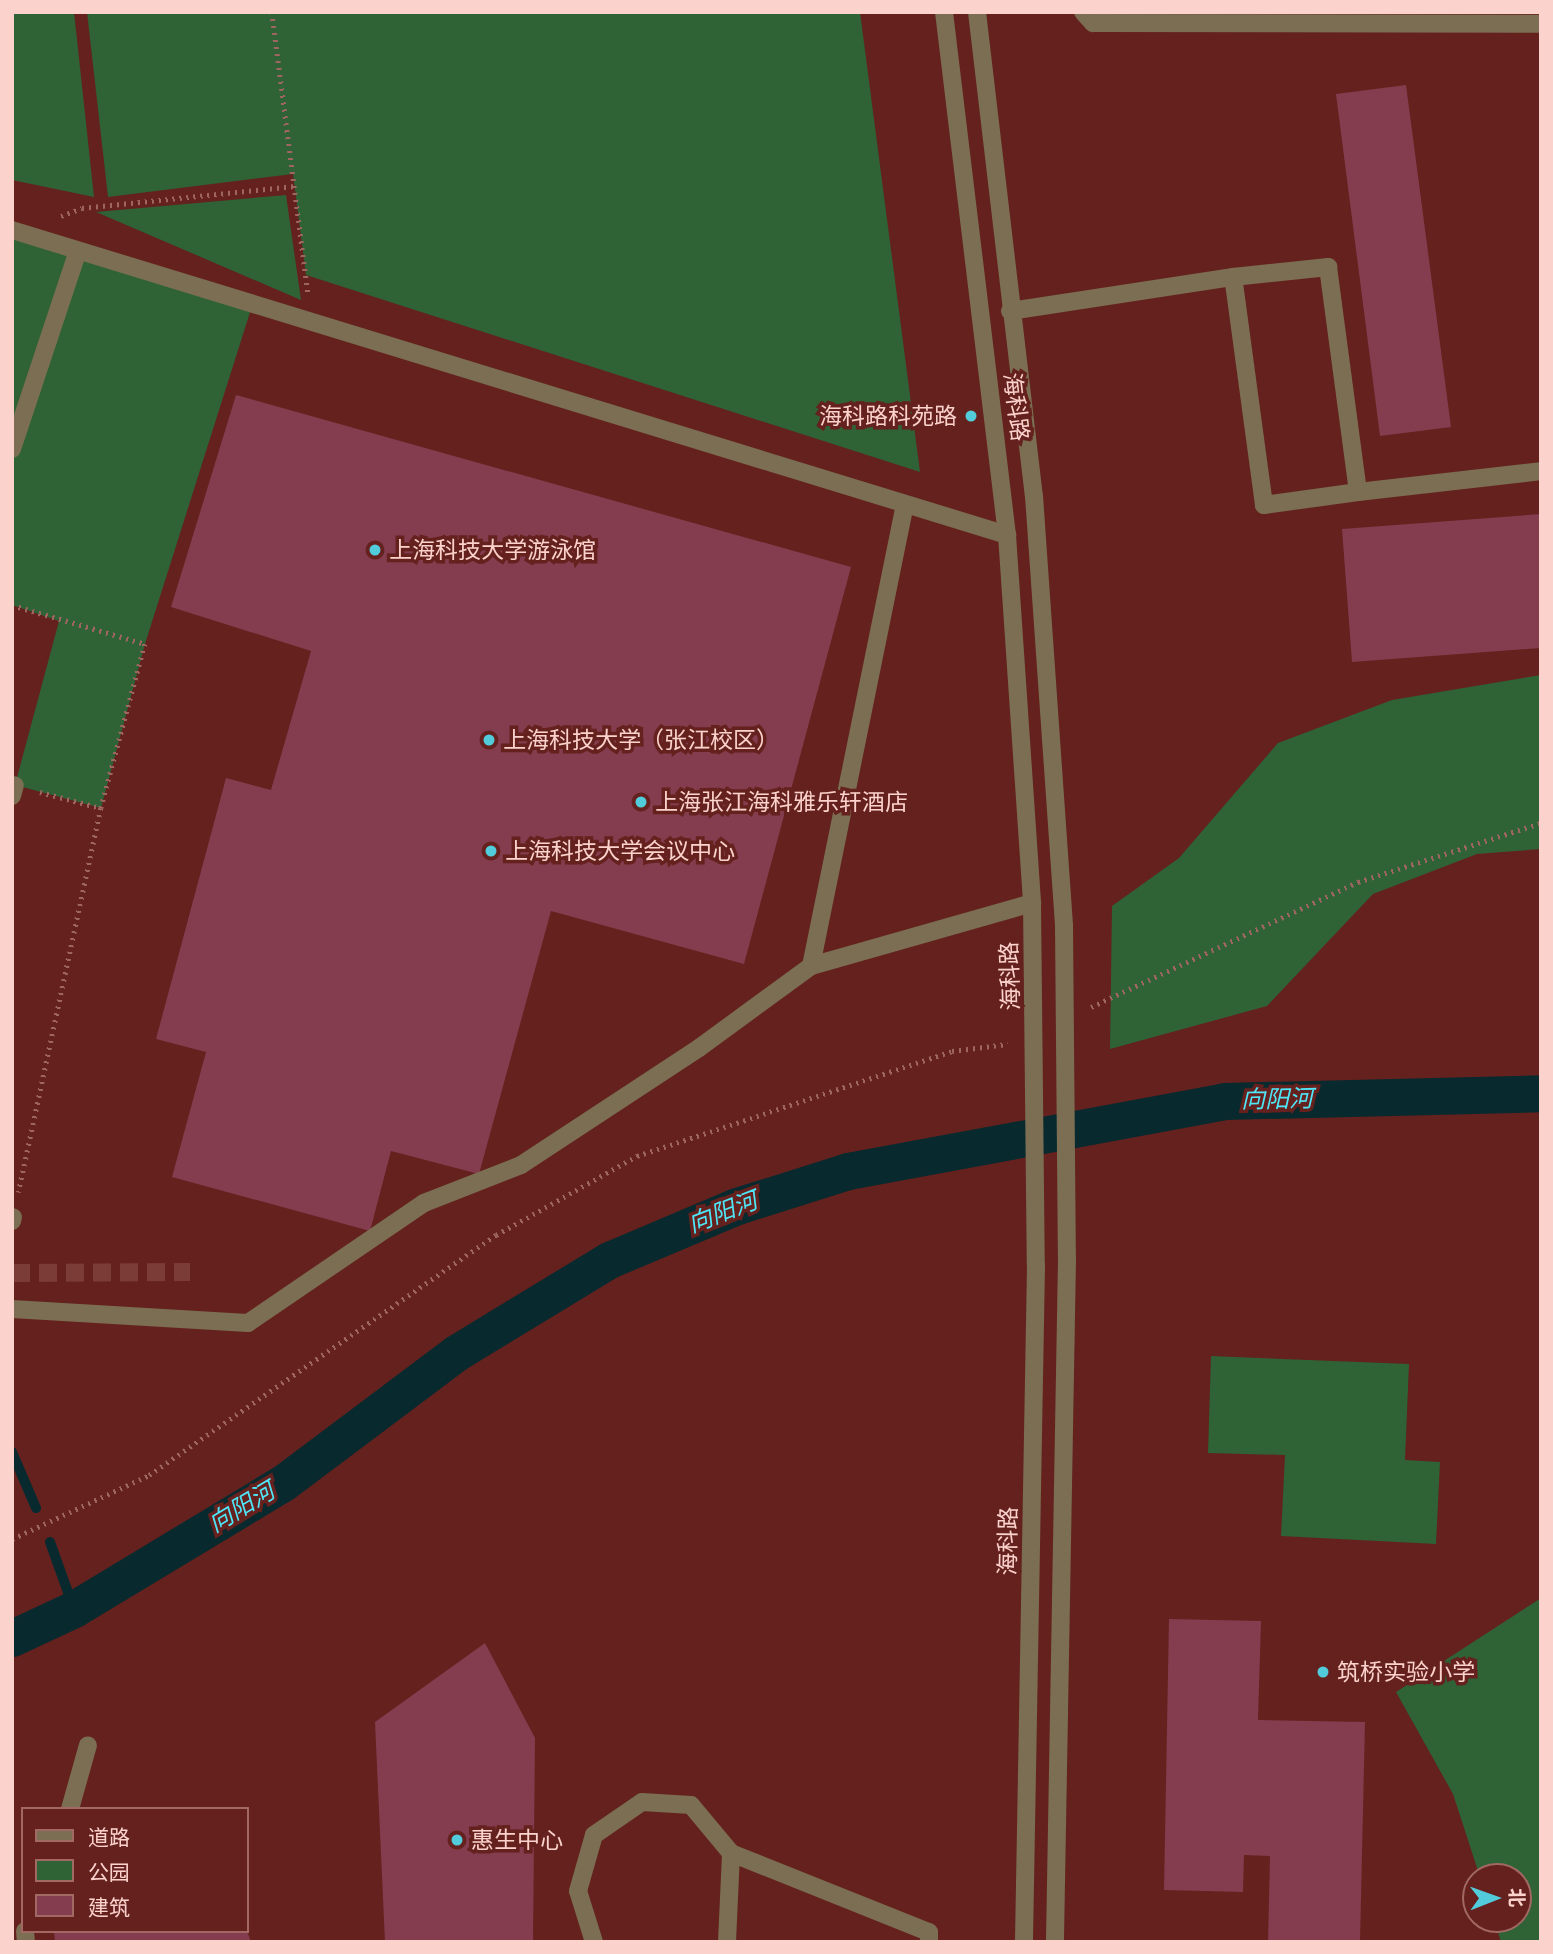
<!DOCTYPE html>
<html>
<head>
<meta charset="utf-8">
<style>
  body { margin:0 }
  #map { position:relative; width:1553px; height:1954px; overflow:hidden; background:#64211e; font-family:"Fira Sans","Noto Sans SC",sans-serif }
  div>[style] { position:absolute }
  .green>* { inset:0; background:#2f6235 }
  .stream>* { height:10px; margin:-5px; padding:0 5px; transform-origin:5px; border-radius:5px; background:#082a2e }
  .canal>* { height:37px; margin:-18.5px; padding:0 18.5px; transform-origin:18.5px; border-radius:18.5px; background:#082a2e }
  .building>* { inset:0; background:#833d4e }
  .minor-tunnel>* { height:18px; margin-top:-9px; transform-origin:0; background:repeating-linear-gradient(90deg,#7b3c38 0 18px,transparent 0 27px) }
  .path>* { height:4.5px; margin-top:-2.25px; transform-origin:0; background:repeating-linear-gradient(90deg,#9e6561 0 2px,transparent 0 7px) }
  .minor>* { height:18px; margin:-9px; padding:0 9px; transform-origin:9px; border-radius:9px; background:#7b6e52 }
  .dots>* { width:19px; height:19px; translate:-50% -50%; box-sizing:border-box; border:4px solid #64211e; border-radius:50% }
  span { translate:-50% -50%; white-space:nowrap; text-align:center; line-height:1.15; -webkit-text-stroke:7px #64211e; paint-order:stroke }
  .street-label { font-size:23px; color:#fcd2cc }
  .poi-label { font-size:23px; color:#fcd2cc }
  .right { translate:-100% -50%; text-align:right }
  .left { translate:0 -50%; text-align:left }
  .water-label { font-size:24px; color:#4fe7f8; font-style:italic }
  .frame { position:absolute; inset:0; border:14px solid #fcd2cc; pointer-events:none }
  .legend { position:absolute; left:21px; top:1807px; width:228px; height:126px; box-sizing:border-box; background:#64211e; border:2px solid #a16864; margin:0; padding:9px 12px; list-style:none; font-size:21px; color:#fcd2cc }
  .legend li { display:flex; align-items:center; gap:14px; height:35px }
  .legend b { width:35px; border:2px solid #a16864 }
  .north { position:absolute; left:1462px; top:1863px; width:70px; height:70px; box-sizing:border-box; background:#64211e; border:2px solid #a16864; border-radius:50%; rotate:89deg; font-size:19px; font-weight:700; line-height:28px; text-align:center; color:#fcd2cc }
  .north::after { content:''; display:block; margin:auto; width:24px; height:32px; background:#52cbda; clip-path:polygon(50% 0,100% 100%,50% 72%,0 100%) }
</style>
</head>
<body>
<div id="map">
  <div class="green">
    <i style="clip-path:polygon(12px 12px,74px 12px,94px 197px,12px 180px)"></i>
    <i style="clip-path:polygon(87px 12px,860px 12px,920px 472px,306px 275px,293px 174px,108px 197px)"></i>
    <i style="clip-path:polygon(286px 195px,301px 300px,96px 212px)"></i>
    <i style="clip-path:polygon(12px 230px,252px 306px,145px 644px,101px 808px,15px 785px,59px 621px,12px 605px)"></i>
    <i style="clip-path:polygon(1541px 675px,1541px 849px,1477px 854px,1373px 894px,1267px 1006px,1110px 1049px,1112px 906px,1179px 858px,1278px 743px,1392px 700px)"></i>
    <i style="clip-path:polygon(1211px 1356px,1409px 1364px,1405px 1460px,1440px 1462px,1436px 1544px,1281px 1536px,1285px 1455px,1208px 1453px)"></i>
    <i style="clip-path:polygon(1541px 1598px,1541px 1942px,1501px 1942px,1494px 1919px,1518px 1919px,1518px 1877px,1480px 1877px,1453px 1794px,1396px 1692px)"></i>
  </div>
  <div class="stream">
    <i style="left:12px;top:1452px;width:61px;rotate:66.8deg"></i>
    <i style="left:50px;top:1542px;width:71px;rotate:70.3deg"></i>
  </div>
  <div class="canal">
    <i style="left:12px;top:1638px;width:68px;rotate:-25.1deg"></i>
    <i style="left:74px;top:1609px;width:244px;rotate:-31.1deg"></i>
    <i style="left:283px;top:1483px;width:216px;rotate:-36.9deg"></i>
    <i style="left:456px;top:1353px;width:179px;rotate:-31.3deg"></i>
    <i style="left:609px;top:1260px;width:139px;rotate:-22.9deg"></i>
    <i style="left:737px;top:1206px;width:116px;rotate:-17.5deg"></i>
    <i style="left:848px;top:1171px;width:382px;rotate:-10.5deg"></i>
    <i style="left:1224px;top:1101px;width:317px;rotate:-1.4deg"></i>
  </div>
  <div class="building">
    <i style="clip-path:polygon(1406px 85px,1451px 427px,1380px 436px,1336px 94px)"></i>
    <i style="clip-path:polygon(236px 395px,851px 567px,744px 964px,551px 911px,479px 1174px,391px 1151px,370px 1231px,172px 1177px,206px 1052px,156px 1039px,226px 778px,271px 790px,311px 651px,171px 607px)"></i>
    <i style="clip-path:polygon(1541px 514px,1541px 648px,1352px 662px,1342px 529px)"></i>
    <i style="clip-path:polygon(1169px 1619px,1261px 1621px,1258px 1720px,1365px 1722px,1360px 1942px,1268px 1942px,1270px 1856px,1244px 1855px,1243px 1892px,1164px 1890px)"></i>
    <i style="clip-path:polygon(485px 1643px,535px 1738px,533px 1942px,385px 1942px,375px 1722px)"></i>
    <i style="clip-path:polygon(54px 1931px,247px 1931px,251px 1942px,55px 1942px)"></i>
  </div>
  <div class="minor-tunnel">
    <i style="left:12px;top:1273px;width:178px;rotate:-0.3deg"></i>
  </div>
  <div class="path">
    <i style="left:272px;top:12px;width:283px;rotate:82.7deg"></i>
    <i style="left:61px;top:216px;width:22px;rotate:-21deg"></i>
    <i style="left:82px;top:208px;width:214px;rotate:-5.9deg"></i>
    <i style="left:12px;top:605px;width:139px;rotate:16.3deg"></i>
    <i style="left:145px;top:644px;width:170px;rotate:105deg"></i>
    <i style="left:101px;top:808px;width:393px;rotate:102.1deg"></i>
    <i style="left:40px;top:792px;width:63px;rotate:14.7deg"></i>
    <i style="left:1091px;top:1007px;width:295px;rotate:-25.1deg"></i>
    <i style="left:1358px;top:882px;width:192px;rotate:-17.9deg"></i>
    <i style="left:12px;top:1539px;width:151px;rotate:-25deg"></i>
    <i style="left:149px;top:1475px;width:422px;rotate:-34.7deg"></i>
    <i style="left:496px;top:1235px;width:162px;rotate:-29.3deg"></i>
    <i style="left:637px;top:1156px;width:332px;rotate:-18.4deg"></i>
    <i style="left:952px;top:1051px;width:56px;rotate:-7.1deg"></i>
  </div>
  <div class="minor">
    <i style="left:944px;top:12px;width:527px;rotate:83.13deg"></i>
    <i style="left:1007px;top:535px;width:369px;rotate:86.1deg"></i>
    <i style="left:1032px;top:903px;width:363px;rotate:89.4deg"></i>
    <i style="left:1036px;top:1266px;width:676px;rotate:91.02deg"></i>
    <i style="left:977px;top:12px;width:487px;rotate:83.3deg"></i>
    <i style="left:1034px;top:496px;width:431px;rotate:86deg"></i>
    <i style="left:1064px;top:926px;width:333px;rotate:89.5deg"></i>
    <i style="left:1067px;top:1259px;width:683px;rotate:91.01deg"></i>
    <i style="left:1083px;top:12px;width:15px;rotate:48deg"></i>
    <i style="left:1093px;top:23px;width:448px;rotate:0.1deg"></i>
    <i style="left:12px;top:230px;width:1041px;rotate:17.04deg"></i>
    <i style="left:1010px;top:311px;width:226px;rotate:-8.7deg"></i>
    <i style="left:1233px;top:277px;width:96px;rotate:-6deg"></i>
    <i style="left:1328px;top:267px;width:227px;rotate:82.4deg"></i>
    <i style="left:1358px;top:492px;width:95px;rotate:172.1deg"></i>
    <i style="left:1264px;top:505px;width:230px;rotate:-97.7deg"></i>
    <i style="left:12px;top:449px;width:209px;rotate:-71.6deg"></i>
    <i style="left:1358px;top:492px;width:184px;rotate:-6.5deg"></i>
    <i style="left:12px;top:796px;width:11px;rotate:-75deg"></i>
    <i style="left:811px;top:966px;width:230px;rotate:-15.9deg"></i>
    <i style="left:12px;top:1221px;width:4px;rotate:-76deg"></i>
    <i style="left:12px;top:1309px;width:236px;rotate:3.4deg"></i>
    <i style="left:248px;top:1323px;width:213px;rotate:-34.3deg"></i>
    <i style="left:424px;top:1203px;width:104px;rotate:-21.4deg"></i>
    <i style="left:521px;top:1165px;width:213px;rotate:-33.3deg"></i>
    <i style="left:699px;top:1048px;width:139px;rotate:-36.2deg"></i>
    <i style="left:811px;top:966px;width:470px;rotate:-78.5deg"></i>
    <i style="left:70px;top:1809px;width:66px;rotate:-74.3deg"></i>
    <i style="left:25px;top:1931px;width:11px;rotate:85deg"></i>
    <i style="left:594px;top:1942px;width:53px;rotate:-107.4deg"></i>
    <i style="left:578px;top:1891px;width:58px;rotate:-74.1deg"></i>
    <i style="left:594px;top:1835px;width:58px;rotate:-34.5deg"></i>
    <i style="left:642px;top:1802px;width:49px;rotate:3.5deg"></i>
    <i style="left:691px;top:1805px;width:62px;rotate:50.2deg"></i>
    <i style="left:731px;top:1853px;width:213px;rotate:21.8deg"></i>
    <i style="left:929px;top:1932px;width:10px;rotate:90deg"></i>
    <i style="left:727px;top:1942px;width:89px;rotate:-87.4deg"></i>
  </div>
  <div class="dots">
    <i style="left:971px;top:416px;background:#52cbda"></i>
    <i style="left:375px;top:550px;background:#52cbda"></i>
    <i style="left:489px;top:740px;background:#52cbda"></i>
    <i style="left:641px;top:802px;background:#52cbda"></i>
    <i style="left:491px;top:851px;background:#52cbda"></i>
    <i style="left:1323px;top:1672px;background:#52cbda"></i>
    <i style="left:457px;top:1840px;background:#52cbda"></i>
  </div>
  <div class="street-label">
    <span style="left:1016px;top:407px;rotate:83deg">海科路</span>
    <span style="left:1010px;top:976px;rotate:-92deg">海科路</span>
    <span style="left:1008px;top:1541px;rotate:-89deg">海科路</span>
  </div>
  <div class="poi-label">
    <span class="right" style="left:957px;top:416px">海科路科苑路</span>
    <span class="left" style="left:389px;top:550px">上海科技大学游泳馆</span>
    <span class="left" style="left:503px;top:740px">上海科技大学（张江校区）</span>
    <span class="left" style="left:655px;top:802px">上海张江海科雅乐轩酒店</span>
    <span class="left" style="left:505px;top:851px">上海科技大学会议中心</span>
    <span class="left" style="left:1337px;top:1672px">筑桥实验小学</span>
    <span class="left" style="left:471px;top:1840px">惠生中心</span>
  </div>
  <div class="water-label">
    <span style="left:1277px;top:1100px;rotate:-1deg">向阳河</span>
    <span style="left:723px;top:1213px;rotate:-21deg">向阳河</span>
    <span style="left:242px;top:1508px;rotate:-31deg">向阳河</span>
  </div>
  <div class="frame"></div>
  <ul class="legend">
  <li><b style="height:9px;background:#7b6e52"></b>道路</li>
  <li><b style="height:19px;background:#2f6235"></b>公园</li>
  <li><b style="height:19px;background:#833d4e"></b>建筑</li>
  </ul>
  <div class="north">北</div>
</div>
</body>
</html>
